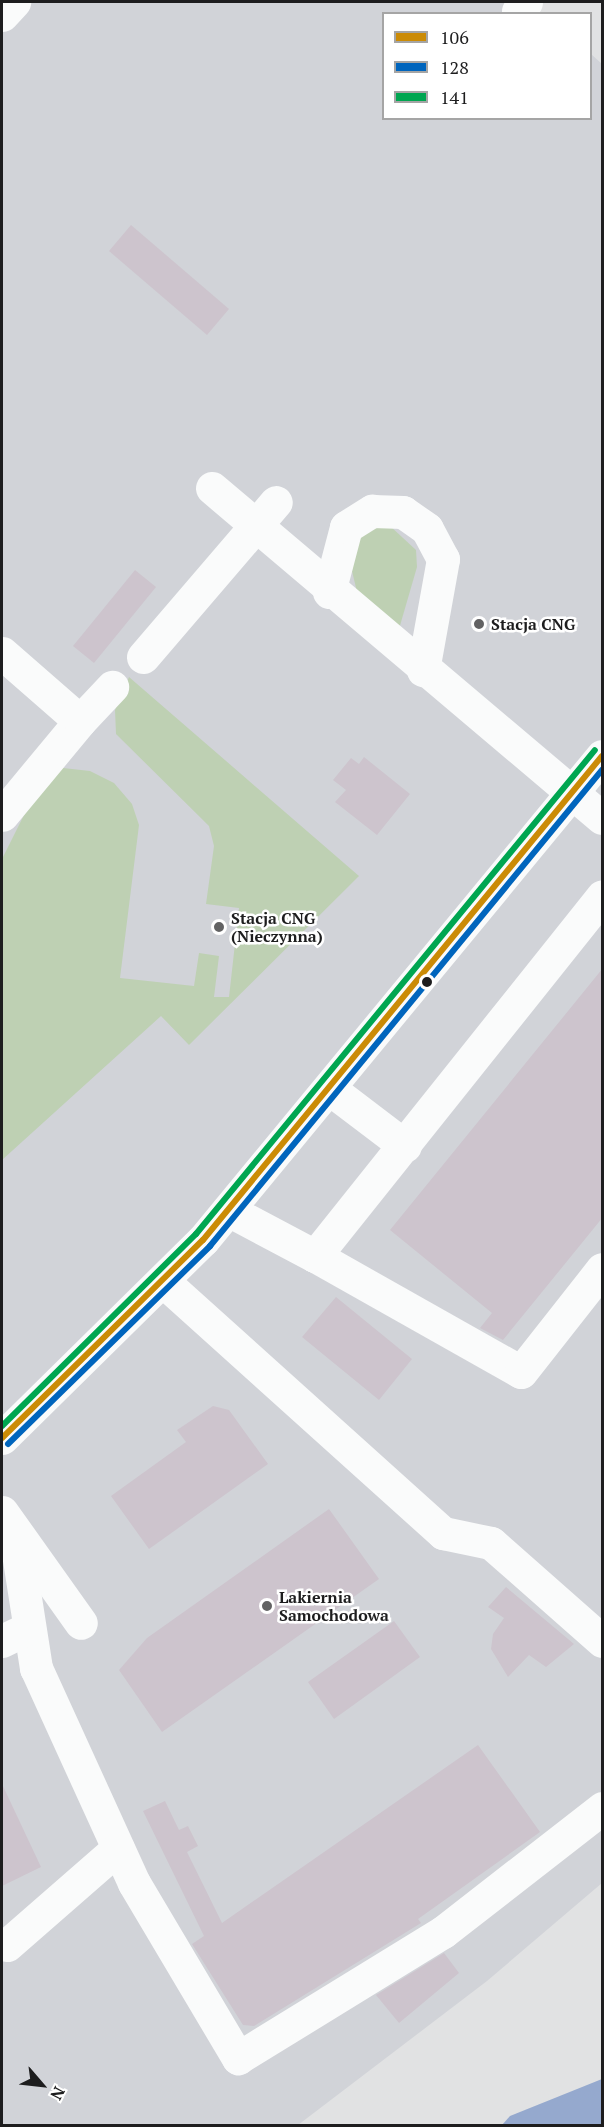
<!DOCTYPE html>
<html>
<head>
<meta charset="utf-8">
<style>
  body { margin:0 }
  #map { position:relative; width:604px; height:2127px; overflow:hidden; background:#e1e2e3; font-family:"PT Serif",serif }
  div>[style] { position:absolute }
  .built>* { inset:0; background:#d1d3d8 }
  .green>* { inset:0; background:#bed0b3 }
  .water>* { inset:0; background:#95a9ce }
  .building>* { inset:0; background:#cdc4cd }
  .minor>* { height:33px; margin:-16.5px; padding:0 16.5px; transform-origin:16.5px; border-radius:16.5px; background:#fafbfb }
  .bus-1>* { height:6px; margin:-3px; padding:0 3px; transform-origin:3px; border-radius:3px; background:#cb8b06 }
  .bus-2>* { height:6px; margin:-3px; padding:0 3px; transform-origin:3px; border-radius:3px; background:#0065bd }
  .bus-3>* { height:6px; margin:-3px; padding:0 3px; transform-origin:3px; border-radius:3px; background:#00a651 }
  .dots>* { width:16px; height:16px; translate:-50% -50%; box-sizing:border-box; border:3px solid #fff; border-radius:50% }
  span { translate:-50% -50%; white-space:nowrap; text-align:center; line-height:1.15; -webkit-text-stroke:5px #fff; paint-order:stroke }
  .poi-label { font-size:16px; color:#1d1d1e; font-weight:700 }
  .left { translate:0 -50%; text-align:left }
  .frame { position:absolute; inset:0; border:3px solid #1d1d1e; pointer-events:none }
  .legend { position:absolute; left:382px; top:12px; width:210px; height:108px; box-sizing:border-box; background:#fff; border:2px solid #a5a5a5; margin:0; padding:8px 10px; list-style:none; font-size:18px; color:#1d1d1e }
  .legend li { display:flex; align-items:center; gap:12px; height:30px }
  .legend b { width:30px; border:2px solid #a5a5a5 }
  .north { position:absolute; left:12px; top:2055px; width:60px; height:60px; -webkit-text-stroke:4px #fff; paint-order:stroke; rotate:118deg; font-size:16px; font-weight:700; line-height:24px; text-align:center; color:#1d1d1e }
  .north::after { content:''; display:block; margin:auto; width:21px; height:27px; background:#1d1d1e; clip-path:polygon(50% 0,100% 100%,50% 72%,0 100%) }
</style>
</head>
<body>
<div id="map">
  <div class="built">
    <i style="clip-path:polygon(2px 2px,527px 2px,541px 13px,384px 14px,384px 118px,590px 118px,591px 54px,602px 64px,602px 1883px,487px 1981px,298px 2125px,2px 2126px)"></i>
  </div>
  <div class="green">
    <i style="clip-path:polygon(389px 525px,416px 550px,417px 567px,399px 629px,357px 592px,352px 571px,359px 536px,372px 526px)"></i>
    <i style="clip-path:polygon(129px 677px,359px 876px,189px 1045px,161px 1016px,2px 1160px,2px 859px,38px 787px,63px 768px,90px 771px,114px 783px,132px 804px,139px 825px,120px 978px,194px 986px,199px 953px,219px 956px,214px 997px,229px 997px,239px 908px,206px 904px,214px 846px,209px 826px,116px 734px,115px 710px)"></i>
  </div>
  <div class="water">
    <i style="clip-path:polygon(602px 2079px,602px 2125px,502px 2125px,510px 2116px)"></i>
  </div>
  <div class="building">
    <i style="clip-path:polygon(131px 225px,229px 309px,207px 335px,109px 251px)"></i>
    <i style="clip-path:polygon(135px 570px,156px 587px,94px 663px,73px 646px)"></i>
    <i style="clip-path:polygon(364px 757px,410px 794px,377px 835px,335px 802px,346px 790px,333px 780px,351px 758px,359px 764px)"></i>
    <i style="clip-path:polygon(603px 968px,603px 1217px,503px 1340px,480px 1328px,492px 1313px,390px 1230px)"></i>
    <i style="clip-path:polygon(336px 1297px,412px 1359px,379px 1400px,302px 1337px)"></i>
    <i style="clip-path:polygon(213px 1406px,229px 1410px,268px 1464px,149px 1549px,111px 1496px,186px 1442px,177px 1430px)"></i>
    <i style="clip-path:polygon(329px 1509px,379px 1579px,162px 1732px,119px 1670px,147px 1638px)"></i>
    <i style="clip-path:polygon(506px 1587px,574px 1644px,546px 1667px,529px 1655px,508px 1677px,491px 1649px,493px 1634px,504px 1618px,488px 1607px)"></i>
    <i style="clip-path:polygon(394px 1621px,420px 1657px,334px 1719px,308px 1682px)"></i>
    <i style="clip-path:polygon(478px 1745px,540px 1832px,418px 1919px,421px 1923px,254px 2026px,243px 2025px,192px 1944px,204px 1936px,143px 1811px,165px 1801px,179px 1830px,188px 1826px,198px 1846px,187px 1852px,222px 1923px)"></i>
    <i style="clip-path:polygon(2px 1784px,41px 1867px,2px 1886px)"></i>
    <i style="clip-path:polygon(444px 1953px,459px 1973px,399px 2023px,376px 1995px)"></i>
  </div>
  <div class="minor">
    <i style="left:518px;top:11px;width:12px;rotate:-48deg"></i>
    <i style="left:2px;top:15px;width:18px;rotate:-47deg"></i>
    <i style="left:212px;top:488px;width:511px;rotate:40.24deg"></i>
    <i style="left:329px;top:592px;width:67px;rotate:-75.3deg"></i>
    <i style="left:346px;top:527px;width:31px;rotate:-32deg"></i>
    <i style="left:372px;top:511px;width:31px;rotate:2deg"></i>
    <i style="left:403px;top:512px;width:29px;rotate:35deg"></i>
    <i style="left:427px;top:529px;width:34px;rotate:62deg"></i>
    <i style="left:443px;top:559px;width:113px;rotate:100.2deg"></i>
    <i style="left:2px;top:653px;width:103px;rotate:41.1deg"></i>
    <i style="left:80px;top:721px;width:122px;rotate:129.7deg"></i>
    <i style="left:143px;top:657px;width:204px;rotate:-49.4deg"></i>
    <i style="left:80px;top:721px;width:47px;rotate:-46.7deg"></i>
    <i style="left:330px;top:1089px;width:94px;rotate:37.2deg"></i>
    <i style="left:228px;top:1210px;width:98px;rotate:27.9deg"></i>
    <i style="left:315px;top:1256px;width:460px;rotate:-51.4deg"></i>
    <i style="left:315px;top:1256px;width:236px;rotate:29.4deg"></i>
    <i style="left:521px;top:1372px;width:131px;rotate:-51.8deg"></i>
    <i style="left:163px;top:1281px;width:377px;rotate:42deg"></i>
    <i style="left:443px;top:1533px;width:49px;rotate:11.8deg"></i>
    <i style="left:491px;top:1543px;width:148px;rotate:41.4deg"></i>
    <i style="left:2px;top:1438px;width:282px;rotate:-44.6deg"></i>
    <i style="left:203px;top:1240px;width:627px;rotate:-50.5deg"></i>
    <i style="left:2px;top:1512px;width:136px;rotate:54.6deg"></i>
    <i style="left:15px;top:1534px;width:136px;rotate:81.1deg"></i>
    <i style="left:36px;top:1668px;width:236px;rotate:65.5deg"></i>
    <i style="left:134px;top:1883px;width:204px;rotate:59.3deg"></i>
    <i style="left:238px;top:2058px;width:241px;rotate:-31.6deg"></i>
    <i style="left:443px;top:1932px;width:202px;rotate:-37.9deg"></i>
    <i style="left:2px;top:1641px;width:28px;rotate:-26deg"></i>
    <i style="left:7px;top:1945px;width:147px;rotate:-41.1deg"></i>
  </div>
  <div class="bus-1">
    <i style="left:2px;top:1438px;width:282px;rotate:-44.6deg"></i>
    <i style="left:203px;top:1240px;width:627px;rotate:-50.5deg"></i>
  </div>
  <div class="bus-2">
    <i style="left:8px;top:1444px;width:283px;rotate:-44.4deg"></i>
    <i style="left:210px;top:1246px;width:617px;rotate:-50.53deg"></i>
  </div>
  <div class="bus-3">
    <i style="left:2px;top:1426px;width:273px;rotate:-44.7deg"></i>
    <i style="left:196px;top:1234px;width:627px;rotate:-50.5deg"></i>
  </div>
  <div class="dots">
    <i style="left:479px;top:624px;background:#626263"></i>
    <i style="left:219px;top:927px;background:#626263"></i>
    <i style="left:427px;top:982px;background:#1d1d1e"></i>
    <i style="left:267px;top:1606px;background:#626263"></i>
  </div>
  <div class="poi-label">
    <span class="left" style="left:491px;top:624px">Stacja CNG</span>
    <span class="left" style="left:231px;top:927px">Stacja CNG<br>(Nieczynna)</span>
    <span class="left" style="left:279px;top:1606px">Lakiernia<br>Samochodowa</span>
  </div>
  <div class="frame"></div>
  <ul class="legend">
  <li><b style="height:8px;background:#cb8b06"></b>106</li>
  <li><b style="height:8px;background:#0065bd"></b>128</li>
  <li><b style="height:8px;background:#00a651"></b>141</li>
  </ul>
  <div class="north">N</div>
</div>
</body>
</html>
